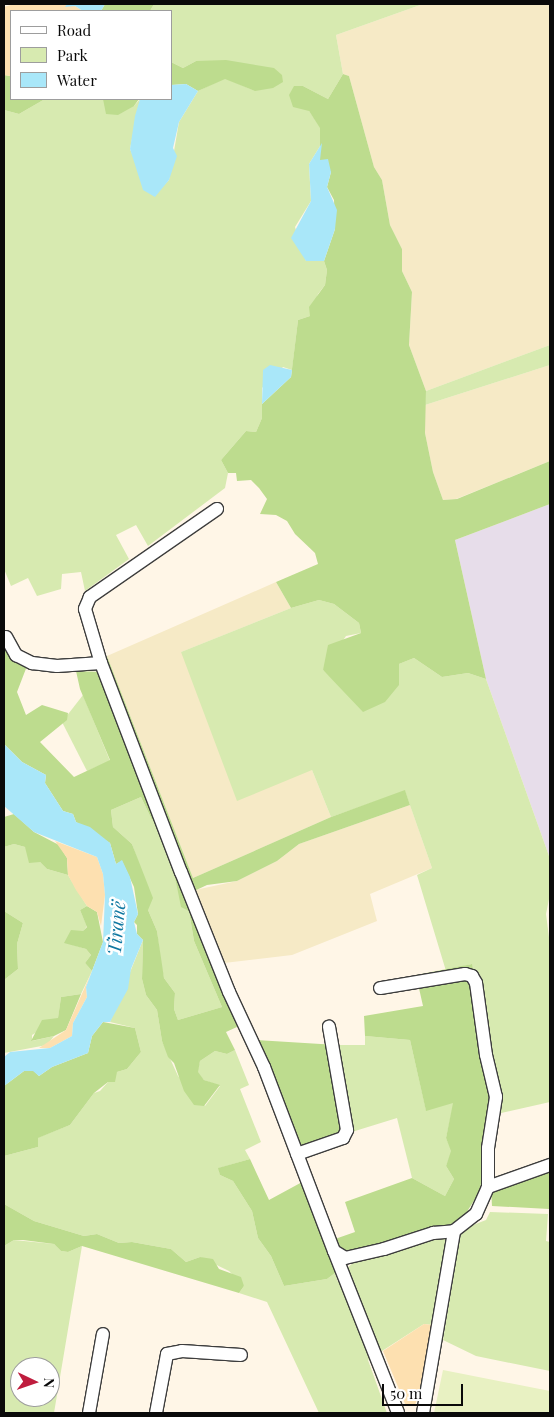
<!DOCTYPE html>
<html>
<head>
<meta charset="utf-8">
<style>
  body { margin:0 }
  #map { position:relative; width:554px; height:1417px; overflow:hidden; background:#fff6e7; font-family:"Playfair Display",serif }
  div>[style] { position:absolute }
  .industrial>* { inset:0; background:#e7ddea }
  .farmland>* { inset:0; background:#f6eac6 }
  .green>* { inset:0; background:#d7eab0 }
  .forest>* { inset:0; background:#bddc8e }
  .sand>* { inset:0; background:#fde0b0 }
  .pitch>* { inset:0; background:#e8f1c2 }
  .water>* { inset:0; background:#a9e7f9 }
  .roads { filter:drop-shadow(1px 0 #3d3d3d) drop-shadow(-1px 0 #3d3d3d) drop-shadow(0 1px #3d3d3d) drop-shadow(0 -1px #3d3d3d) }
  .minor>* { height:12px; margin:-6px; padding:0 6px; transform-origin:6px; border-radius:6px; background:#fff }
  span { translate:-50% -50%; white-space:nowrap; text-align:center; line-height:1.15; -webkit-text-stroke:5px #fff; paint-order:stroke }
  .water-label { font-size:19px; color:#0f77a0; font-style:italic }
  .frame { position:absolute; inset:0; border:5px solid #0a0a0a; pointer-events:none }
  .legend { position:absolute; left:10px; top:10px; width:162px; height:90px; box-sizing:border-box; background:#fff; border:1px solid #9d9d9d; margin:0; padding:6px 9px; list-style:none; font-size:15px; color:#0a0a0a }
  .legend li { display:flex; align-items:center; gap:10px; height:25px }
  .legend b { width:25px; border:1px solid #9d9d9d }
  .north { position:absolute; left:10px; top:1357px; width:50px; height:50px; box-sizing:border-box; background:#fff; border:1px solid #9d9d9d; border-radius:50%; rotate:93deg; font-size:14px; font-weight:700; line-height:20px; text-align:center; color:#0a0a0a }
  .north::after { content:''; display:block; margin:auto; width:18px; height:22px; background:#bf1d3e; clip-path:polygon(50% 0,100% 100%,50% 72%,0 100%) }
  .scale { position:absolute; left:382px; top:1384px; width:81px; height:22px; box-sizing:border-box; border:2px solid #0a0a0a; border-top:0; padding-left:6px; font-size:15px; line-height:18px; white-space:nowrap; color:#0a0a0a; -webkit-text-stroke:4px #fff; paint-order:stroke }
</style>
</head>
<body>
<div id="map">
  <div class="industrial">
    <i style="clip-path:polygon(550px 504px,550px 868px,549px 856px,486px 679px,455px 540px)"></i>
  </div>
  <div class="farmland">
    <i style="clip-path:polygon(423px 4px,550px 4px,550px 345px,426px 391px,409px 345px,412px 292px,402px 271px,402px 249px,390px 225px,382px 180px,374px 167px,349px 76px,343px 74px,336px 35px)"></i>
    <i style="clip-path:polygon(550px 365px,550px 461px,456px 499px,443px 500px,433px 472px,425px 433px,425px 405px)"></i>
    <i style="clip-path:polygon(276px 582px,291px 608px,181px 652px,312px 770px,331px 817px,193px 878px,107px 656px)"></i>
    <i style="clip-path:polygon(410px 805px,432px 868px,370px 894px,377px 921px,292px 955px,224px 963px,195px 890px,237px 881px,277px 861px,299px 844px)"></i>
  </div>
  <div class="green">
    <i style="clip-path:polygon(154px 4px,423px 4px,336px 35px,343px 74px,328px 99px,303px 86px,309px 111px,321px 128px,322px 143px,309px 164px,311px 201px,295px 227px,306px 261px,324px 261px,327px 270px,325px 285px,318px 294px,310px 316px,298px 320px,292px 370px,283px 367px,262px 388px,262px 418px,256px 432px,246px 431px,221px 460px,228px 473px,225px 488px,148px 546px,136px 525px,116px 535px,129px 559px,85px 591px,81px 572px,62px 574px,61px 589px,37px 596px,28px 578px,11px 586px,4px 569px,4px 110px,19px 114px,45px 99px,103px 99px,134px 106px,140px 99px,130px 149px,138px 168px,160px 189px,169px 180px,179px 122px,198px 91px,225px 78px,255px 91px,196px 61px,183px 68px,171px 62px,171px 11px,150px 11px)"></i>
    <i style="clip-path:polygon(550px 345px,550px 365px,425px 405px,426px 391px)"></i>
    <i style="clip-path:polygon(319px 600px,334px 604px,359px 623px,361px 633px,346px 636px,323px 670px,343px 689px,399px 685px,399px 664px,414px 658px,442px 677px,468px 673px,486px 679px,549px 856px,550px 894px,546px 914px,550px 945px,550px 1102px,488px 1116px,471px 964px,446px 971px,417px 875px,432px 868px,405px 791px,331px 817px,312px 770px,237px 801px,181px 652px,291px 608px)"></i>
    <i style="clip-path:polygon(83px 695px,110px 761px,87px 771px,62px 722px)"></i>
    <i style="clip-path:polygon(141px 797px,151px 818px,155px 817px,189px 911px,194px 941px,222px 1007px,178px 1020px,174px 1009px,175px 993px,164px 978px,161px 965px,157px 931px,148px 910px,147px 887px,132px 844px,113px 827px,111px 810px)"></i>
    <i style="clip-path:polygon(14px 844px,25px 847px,47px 869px,68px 875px,87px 906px,80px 910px,87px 926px,73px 945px,86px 949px,91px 955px,85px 963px,92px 971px,81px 994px,61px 997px,58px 1019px,32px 1035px,32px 1041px,54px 1036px,47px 1045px,4px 1053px,4px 980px,18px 969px,17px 944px,23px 923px,4px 911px,4px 847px)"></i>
    <i style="clip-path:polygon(143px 940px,142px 979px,146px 995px,157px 1010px,162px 1041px,178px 1076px,205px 1106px,220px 1086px,204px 1080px,197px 1072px,200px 1061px,215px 1051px,227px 1054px,235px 1050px,249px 1085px,240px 1089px,261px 1142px,245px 1150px,250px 1159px,219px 1168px,220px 1175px,233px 1181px,252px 1211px,258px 1238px,271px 1256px,284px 1286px,327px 1279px,335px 1273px,338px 1282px,347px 1268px,359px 1258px,437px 1237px,445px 1238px,446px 1251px,433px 1325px,424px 1324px,368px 1360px,387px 1413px,319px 1413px,267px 1302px,239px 1293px,244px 1286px,229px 1271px,200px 1257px,186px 1262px,171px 1249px,132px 1242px,119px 1243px,97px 1234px,84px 1236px,34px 1221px,4px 1204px,4px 1156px,38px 1147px,37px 1138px,70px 1125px,94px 1093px,100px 1091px,117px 1072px,127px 1069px,141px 1052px,135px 1028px,110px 1022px)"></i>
    <i style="clip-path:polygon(365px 1036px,410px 1040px,426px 1110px,454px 1102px,446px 1138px,452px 1151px,446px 1166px,454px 1179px,445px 1196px,412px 1178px,397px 1118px,355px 1131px,337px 1045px,365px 1045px)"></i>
    <i style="clip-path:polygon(490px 1212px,548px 1214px,546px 1241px,550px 1242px,550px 1371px,476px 1356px,443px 1340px,460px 1236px,468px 1227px,486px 1220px)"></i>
    <i style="clip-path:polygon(evenodd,14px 1240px,54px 1244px,61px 1251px,68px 1252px,82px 1246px,54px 1413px,4px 1413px,4px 1246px,14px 1240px,20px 1367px,50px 1367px,50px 1397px,20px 1397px,20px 1367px)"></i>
  </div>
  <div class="forest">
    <i style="clip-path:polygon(105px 4px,154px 4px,150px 11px,101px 11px)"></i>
    <i style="clip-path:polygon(226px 60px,274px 68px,282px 75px,283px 82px,273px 88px,255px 91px,225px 79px,198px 91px,186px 84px,171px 85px,171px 62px,183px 68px,196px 61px)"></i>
    <i style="clip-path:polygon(343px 74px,349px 76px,374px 167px,382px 180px,390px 225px,402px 249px,402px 271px,412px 292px,409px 345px,426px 391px,425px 433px,433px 472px,443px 500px,457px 499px,550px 461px,550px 504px,455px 540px,486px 679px,468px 673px,442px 677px,414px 658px,399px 664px,399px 685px,385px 702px,363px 712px,323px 670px,328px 645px,361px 633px,359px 623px,334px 604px,319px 600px,291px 608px,276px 582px,318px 564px,315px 553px,295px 534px,287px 521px,276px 515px,260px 514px,267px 499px,259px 488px,251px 480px,237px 481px,236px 473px,228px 473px,221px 460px,246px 431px,256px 432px,262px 418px,262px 404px,291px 377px,298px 320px,310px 316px,309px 307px,325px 285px,327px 270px,324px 261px,335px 229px,334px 200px,327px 187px,331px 172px,320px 160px,320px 128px,309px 111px,293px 107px,289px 95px,294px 86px,303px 86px,328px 99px)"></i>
    <i style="clip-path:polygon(4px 75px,11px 76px,11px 99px,45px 99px,19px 114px,4px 110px)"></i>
    <i style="clip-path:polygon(103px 99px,139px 99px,134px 106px,118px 115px,106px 114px)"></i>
    <i style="clip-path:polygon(4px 645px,27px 666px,17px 692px,26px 715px,42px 705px,68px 713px,67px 720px,40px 742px,74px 777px,110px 760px,80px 689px,76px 671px,102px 672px,155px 817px,154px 821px,151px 818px,141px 797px,111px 810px,113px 827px,132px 844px,153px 898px,148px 910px,157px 931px,164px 978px,175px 993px,174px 1009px,178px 1020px,222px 1007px,194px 941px,189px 911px,181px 907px,174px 872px,239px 1026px,226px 1032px,235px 1050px,227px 1054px,215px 1051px,200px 1061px,198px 1072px,204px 1080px,220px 1085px,204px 1106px,194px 1105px,184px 1091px,174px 1063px,168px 1057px,162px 1041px,157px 1010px,146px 995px,142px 979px,143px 940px,137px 934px,137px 925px,134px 922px,138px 914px,134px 887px,122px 861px,116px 864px,110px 843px,76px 822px,73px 814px,63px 811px,45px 783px,46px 775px,22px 762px,4px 744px)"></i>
    <i style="clip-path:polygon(107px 656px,193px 878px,331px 817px,405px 790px,410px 805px,299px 844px,277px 861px,237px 881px,207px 885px,192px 892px,108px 670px)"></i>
    <i style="clip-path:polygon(14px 814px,34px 832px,59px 845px,67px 858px,68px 875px,47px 869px,40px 862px,29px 863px,25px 847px,14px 844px,4px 847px,4px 817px)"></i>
    <i style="clip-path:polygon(87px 906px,97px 912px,103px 942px,92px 971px,85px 963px,91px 955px,86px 949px,64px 943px,71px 930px,83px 931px,87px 927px,80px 910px)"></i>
    <i style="clip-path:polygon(4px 911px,23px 923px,17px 944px,18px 969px,4px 980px)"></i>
    <i style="clip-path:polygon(472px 964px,491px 1104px,480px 1191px,463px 1218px,453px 1224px,415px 1232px,361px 1250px,341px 1252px,335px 1239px,355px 1232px,345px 1202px,412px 1178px,445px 1196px,454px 1179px,446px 1166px,451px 1151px,446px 1138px,453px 1103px,426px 1111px,410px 1040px,365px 1036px,364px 1016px,423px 1006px,416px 975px)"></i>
    <i style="clip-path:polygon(81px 994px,66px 1030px,54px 1036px,31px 1041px,42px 1020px,58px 1018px,61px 997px)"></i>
    <i style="clip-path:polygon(103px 1022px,135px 1028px,141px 1052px,127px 1069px,117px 1072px,115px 1082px,108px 1082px,94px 1093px,70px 1125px,38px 1138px,38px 1147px,4px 1156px,4px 1086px,24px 1071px,34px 1071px,39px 1076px,52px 1067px,88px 1053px,92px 1036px)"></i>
    <i style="clip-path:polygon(256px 1040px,337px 1045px,355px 1131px,300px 1148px)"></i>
    <i style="clip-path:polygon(250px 1159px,269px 1200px,304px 1181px,334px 1263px,335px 1273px,327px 1279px,284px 1286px,271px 1256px,258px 1238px,252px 1211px,233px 1181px,220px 1175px,218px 1168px)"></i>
    <i style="clip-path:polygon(550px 1167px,549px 1209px,492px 1206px,491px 1188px)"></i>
    <i style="clip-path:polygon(4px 1204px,34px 1221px,84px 1236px,97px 1234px,119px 1243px,132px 1242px,171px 1249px,186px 1262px,200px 1257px,213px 1259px,219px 1269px,241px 1277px,244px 1286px,239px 1293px,82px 1246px,68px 1252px,61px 1251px,54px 1244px,23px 1240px,14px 1240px,4px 1246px)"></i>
  </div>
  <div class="sand">
    <i style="clip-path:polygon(14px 4px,67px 4px,66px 6px,75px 6px,83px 11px,11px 11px,11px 76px,4px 75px,4px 7px)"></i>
    <i style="clip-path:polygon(55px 841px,97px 857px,103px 874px,105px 895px,101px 926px,97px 912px,87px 906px,76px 890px,68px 875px,67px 858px)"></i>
    <i style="clip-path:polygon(92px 971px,86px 987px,87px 997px,73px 1023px,72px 1036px,50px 1048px,39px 1048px,66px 1030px)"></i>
    <i style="clip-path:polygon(424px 1324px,433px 1325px,420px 1391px,415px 1405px,406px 1406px,383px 1351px)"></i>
  </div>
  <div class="pitch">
    <i style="clip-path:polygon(443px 1370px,550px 1391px,550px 1413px,434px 1413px)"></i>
  </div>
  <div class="water">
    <i style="clip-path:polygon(67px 4px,105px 4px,101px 11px,83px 11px,75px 6px,65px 7px)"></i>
    <i style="clip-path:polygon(186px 84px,198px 91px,179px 122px,173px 148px,177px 156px,169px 180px,155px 197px,143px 190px,130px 149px,135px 116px,140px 99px,171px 99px,171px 85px)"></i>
    <i style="clip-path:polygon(322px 143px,320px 160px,328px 159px,331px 172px,327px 187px,337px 210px,335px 229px,324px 261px,306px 261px,291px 238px,311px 201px,309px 164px)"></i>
    <i style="clip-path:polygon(270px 365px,292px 370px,291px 377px,262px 404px,263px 370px)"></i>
    <i style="clip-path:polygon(4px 744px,22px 762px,46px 775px,45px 783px,63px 811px,73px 814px,76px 822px,90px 827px,110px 843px,116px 864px,122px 860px,130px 877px,138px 914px,134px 922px,137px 934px,143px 940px,131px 969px,128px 989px,110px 1022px,103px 1022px,92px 1036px,88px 1053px,52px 1067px,39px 1076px,33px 1071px,24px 1071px,4px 1086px,4px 1057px,10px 1052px,50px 1048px,72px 1036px,73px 1023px,87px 997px,86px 987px,103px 942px,105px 895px,103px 874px,97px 857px,34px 832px,4px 806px)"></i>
  </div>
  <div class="roads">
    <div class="minor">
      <i style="left:217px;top:509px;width:155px;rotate:145.3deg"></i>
      <i style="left:90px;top:597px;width:13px;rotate:113deg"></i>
      <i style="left:85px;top:609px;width:56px;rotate:73.5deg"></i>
      <i style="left:101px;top:663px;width:224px;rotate:69.1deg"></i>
      <i style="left:181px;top:872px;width:129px;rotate:68.2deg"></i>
      <i style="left:229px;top:992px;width:83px;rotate:65deg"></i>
      <i style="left:264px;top:1067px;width:197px;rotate:69.2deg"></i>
      <i style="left:334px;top:1251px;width:13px;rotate:32deg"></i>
      <i style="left:345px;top:1258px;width:40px;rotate:-13deg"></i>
      <i style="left:384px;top:1249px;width:52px;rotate:-18.1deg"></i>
      <i style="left:433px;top:1233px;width:21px;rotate:-5deg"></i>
      <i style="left:454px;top:1231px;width:28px;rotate:-38deg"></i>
      <i style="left:476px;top:1214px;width:30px;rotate:-66deg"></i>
      <i style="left:488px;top:1187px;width:39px;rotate:-90deg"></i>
      <i style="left:488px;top:1148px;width:52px;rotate:-81.1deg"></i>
      <i style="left:496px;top:1097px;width:43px;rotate:-103.4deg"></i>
      <i style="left:486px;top:1055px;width:73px;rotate:-97.9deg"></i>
      <i style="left:476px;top:983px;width:8px;rotate:-120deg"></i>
      <i style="left:472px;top:976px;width:7px;rotate:-164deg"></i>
      <i style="left:465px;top:974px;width:86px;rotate:170.6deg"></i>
      <i style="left:6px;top:637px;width:21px;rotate:61deg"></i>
      <i style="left:16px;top:655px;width:18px;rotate:27deg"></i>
      <i style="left:32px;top:663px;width:25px;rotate:7deg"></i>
      <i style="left:57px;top:666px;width:44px;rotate:-3.9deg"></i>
      <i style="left:297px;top:1154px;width:49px;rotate:-19.2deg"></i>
      <i style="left:343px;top:1138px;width:9px;rotate:-63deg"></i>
      <i style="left:347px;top:1130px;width:105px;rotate:-99.9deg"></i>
      <i style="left:488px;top:1187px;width:66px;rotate:-19.5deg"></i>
      <i style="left:334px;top:1251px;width:174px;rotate:68.4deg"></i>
      <i style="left:89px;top:1413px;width:80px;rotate:-80deg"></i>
      <i style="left:156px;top:1413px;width:60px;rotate:-79.4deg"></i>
      <i style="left:167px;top:1354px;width:15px;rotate:-11deg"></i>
      <i style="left:182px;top:1351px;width:59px;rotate:3.9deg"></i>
      <i style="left:423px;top:1413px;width:185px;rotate:-80.3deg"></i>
    </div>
  </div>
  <div class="water-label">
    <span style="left:116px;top:928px;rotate:-85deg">Tiranë</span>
  </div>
  <div class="frame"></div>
  <ul class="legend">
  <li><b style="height:6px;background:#fff"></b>Road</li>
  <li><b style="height:14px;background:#d7eab0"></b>Park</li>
  <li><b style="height:14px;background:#a9e7f9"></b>Water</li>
  </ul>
  <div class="north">N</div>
  <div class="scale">50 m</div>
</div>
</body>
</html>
